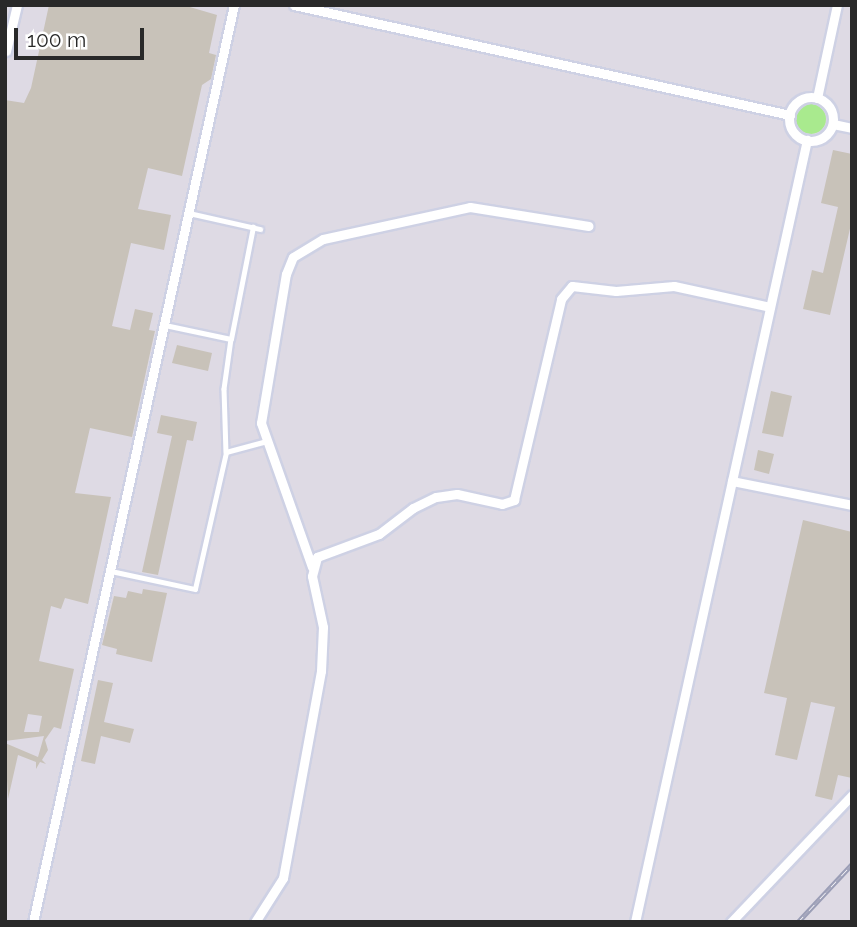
<!DOCTYPE html>
<html>
<head>
<meta charset="utf-8">
<style>
  body { margin:0 }
  #map { position:relative; width:857px; height:927px; overflow:hidden; background:#ede5d9; font-family:Raleway,sans-serif }
  div>[style] { position:absolute }
  .industrial>* { inset:0; background:#dedae4 }
  .green>* { inset:0; background:#a9ea8e }
  .round { border-radius:50% }
  .building>* { inset:0; background:#c8c2b9 }
  .roads { filter:drop-shadow(2px 0 #ced1e4) drop-shadow(-2px 0 #ced1e4) drop-shadow(0 2px #ced1e4) drop-shadow(0 -2px #ced1e4) }
  .service>* { height:4.5px; margin:-2.25px; padding:0 2.25px; transform-origin:2.25px; border-radius:2.25px; background:#fff }
  .minor>* { height:9px; margin:-4.5px; padding:0 4.5px; transform-origin:4.5px; border-radius:4.5px; background:#fff }
  .minor>.ring { margin:-4.5px; padding:0; box-sizing:content-box; background:none; border:9px solid #fff; border-radius:50% }
  .rail>* { height:5px; margin-top:-2.5px; transform-origin:0; background:repeating-linear-gradient(90deg,#fff 0 8px,#9b9eb6 0 16px); box-sizing:border-box; border-block:2px solid #9b9eb6 }
  span { translate:-50% -50%; white-space:nowrap; text-align:center; line-height:1.15; -webkit-text-stroke:7px #fff; paint-order:stroke }
  .frame { position:absolute; inset:0; border:7px solid #292929; pointer-events:none }
  .scale { position:absolute; left:14px; top:28px; width:130px; height:32px; box-sizing:border-box; border:4px solid #292929; border-top:0; padding-left:9px; font-size:21px; line-height:24px; white-space:nowrap; color:#292929; -webkit-text-stroke:5px #fff; paint-order:stroke }
</style>
</head>
<body>
<div id="map">
  <div class="industrial">
    <i style="clip-path:polygon(5px 5px,852px 5px,852px 922px,5px 922px)"></i>
  </div>
  <div class="green">
    <i class="round" style="left:796px;top:104px;width:30px;height:30px"></i>
  </div>
  <div class="building">
    <i style="clip-path:polygon(evenodd,49px 5px,183px 5px,217px 15px,209px 53px,216px 55px,211px 79px,202px 85px,182px 176px,148px 168px,138px 209px,171px 215px,164px 250px,131px 243px,112px 326px,130px 330px,135px 309px,153px 313px,149px 330px,155px 331px,152px 344px,132px 437px,90px 428px,75px 493px,111px 497px,88px 604px,65px 598px,61px 609px,51px 606px,39px 661px,74px 669px,61px 729px,54px 727px,45px 740px,48px 750px,42px 760px,46px 764px,40px 762px,36px 769px,36px 762px,18px 755px,8px 799px,5px 743px,38px 757px,44px 736px,5px 741px,5px 100px,24px 103px,31px 88px,49px 5px,28px 714px,42px 716px,39px 732px,24px 732px,28px 714px)"></i>
    <i style="clip-path:polygon(833px 150px,852px 154px,852px 220px,830px 315px,803px 309px,812px 270px,823px 273px,838px 207px,821px 203px)"></i>
    <i style="clip-path:polygon(177px 345px,212px 353px,208px 371px,172px 363px)"></i>
    <i style="clip-path:polygon(771px 391px,792px 396px,783px 437px,762px 433px)"></i>
    <i style="clip-path:polygon(161px 415px,197px 422px,193px 441px,187px 440px,158px 575px,142px 572px,172px 436px,157px 433px)"></i>
    <i style="clip-path:polygon(758px 450px,774px 454px,769px 474px,754px 470px)"></i>
    <i style="clip-path:polygon(803px 520px,852px 532px,852px 778px,838px 775px,832px 800px,815px 796px,835px 707px,811px 702px,797px 760px,775px 755px,787px 698px,764px 693px)"></i>
    <i style="clip-path:polygon(143px 589px,167px 593px,152px 662px,116px 654px,117px 649px,102px 645px,114px 596px,126px 598px,128px 591px,142px 594px)"></i>
    <i style="clip-path:polygon(98px 680px,113px 683px,104px 722px,134px 729px,130px 743px,101px 736px,95px 764px,81px 761px)"></i>
  </div>
  <div class="roads">
    <div class="service">
      <i style="left:189px;top:213px;width:73px;rotate:12.7deg"></i>
      <i style="left:165px;top:325px;width:67px;rotate:12deg"></i>
      <i style="left:231px;top:339px;width:50px;rotate:98deg"></i>
      <i style="left:224px;top:389px;width:63px;rotate:88.2deg"></i>
      <i style="left:231px;top:339px;width:114px;rotate:-78.9deg"></i>
      <i style="left:111px;top:571px;width:86px;rotate:12.1deg"></i>
      <i style="left:195px;top:589px;width:140px;rotate:-77.2deg"></i>
      <i style="left:226px;top:452px;width:39px;rotate:-15deg"></i>
    </div>
    <div class="minor">
      <i style="left:294px;top:5px;width:508px;rotate:12.5deg"></i>
      <i style="left:6px;top:51px;width:47px;rotate:-76.6deg"></i>
      <i class="ring" style="left:789px;top:97px;width:35px;height:35px"></i>
      <i style="left:817px;top:98px;width:95px;rotate:-77.9deg"></i>
      <i style="left:833px;top:124px;width:19px;rotate:12deg"></i>
      <i style="left:732px;top:481px;width:122px;rotate:11.3deg"></i>
      <i style="left:312px;top:567px;width:153px;rotate:-109.5deg"></i>
      <i style="left:261px;top:423px;width:151px;rotate:-80.5deg"></i>
      <i style="left:286px;top:274px;width:18px;rotate:-68deg"></i>
      <i style="left:293px;top:257px;width:35px;rotate:-31deg"></i>
      <i style="left:323px;top:239px;width:150px;rotate:-12.3deg"></i>
      <i style="left:470px;top:207px;width:120px;rotate:9.1deg"></i>
      <i style="left:33px;top:922px;width:939px;rotate:-77.64deg"></i>
      <i style="left:255px;top:922px;width:52px;rotate:-57.5deg"></i>
      <i style="left:283px;top:878px;width:210px;rotate:-79.6deg"></i>
      <i style="left:321px;top:671px;width:44px;rotate:-87.4deg"></i>
      <i style="left:323px;top:627px;width:52px;rotate:-102.2deg"></i>
      <i style="left:312px;top:576px;width:20px;rotate:-75deg"></i>
      <i style="left:317px;top:557px;width:66px;rotate:-20.4deg"></i>
      <i style="left:379px;top:534px;width:43px;rotate:-37.4deg"></i>
      <i style="left:413px;top:508px;width:25px;rotate:-26deg"></i>
      <i style="left:436px;top:497px;width:21px;rotate:-8deg"></i>
      <i style="left:457px;top:494px;width:46px;rotate:12.5deg"></i>
      <i style="left:502px;top:504px;width:13px;rotate:-18deg"></i>
      <i style="left:514px;top:500px;width:206px;rotate:-76.8deg"></i>
      <i style="left:561px;top:299px;width:17px;rotate:-50deg"></i>
      <i style="left:572px;top:286px;width:44px;rotate:6.5deg"></i>
      <i style="left:616px;top:291px;width:58px;rotate:-4.9deg"></i>
      <i style="left:674px;top:286px;width:98px;rotate:12.3deg"></i>
      <i style="left:635px;top:922px;width:801px;rotate:-77.6deg"></i>
      <i style="left:731px;top:922px;width:175px;rotate:-46.4deg"></i>
    </div>
  </div>
  <div class="rail">
    <i style="left:798px;top:922px;width:79px;rotate:-47deg"></i>
  </div>
  <div class="frame"></div>
  <div class="scale">100 m</div>
</div>
</body>
</html>
